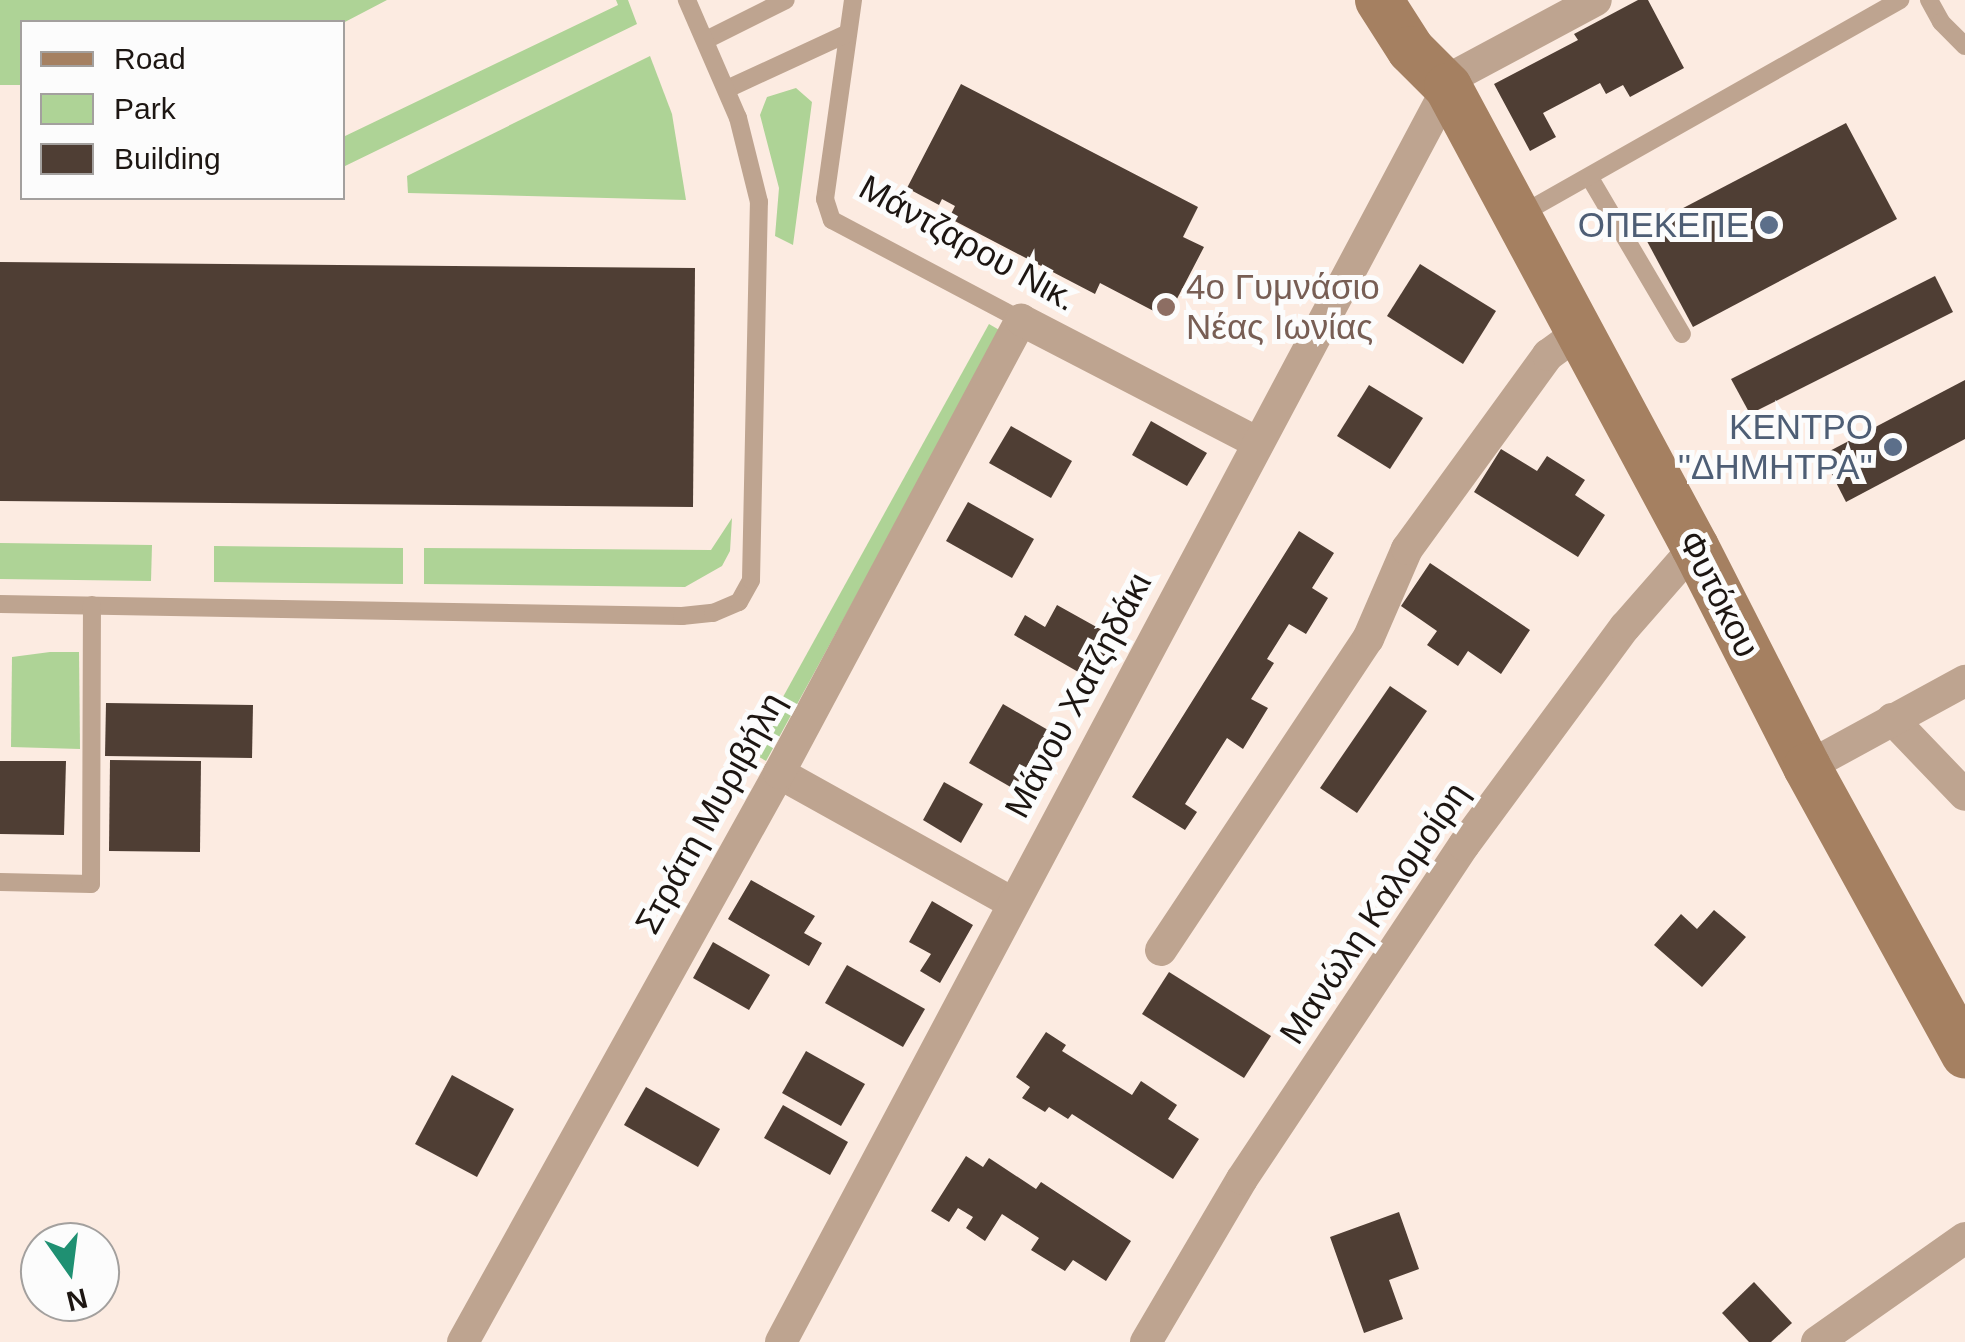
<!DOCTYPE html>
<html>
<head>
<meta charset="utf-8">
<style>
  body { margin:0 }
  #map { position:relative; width:1965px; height:1342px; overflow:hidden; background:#fcebe1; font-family:Arial,sans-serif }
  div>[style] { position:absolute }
  .green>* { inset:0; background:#aed396 }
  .building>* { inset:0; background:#4f3e34 }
  .lane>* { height:18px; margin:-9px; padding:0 9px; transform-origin:9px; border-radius:9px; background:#bea490 }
  .street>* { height:32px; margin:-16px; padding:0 16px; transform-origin:16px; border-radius:16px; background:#bea490 }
  .secondary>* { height:48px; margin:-24px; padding:0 24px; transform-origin:24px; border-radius:24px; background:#a58061 }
  .dots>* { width:28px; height:28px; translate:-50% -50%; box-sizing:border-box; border:5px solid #fcfcfc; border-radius:50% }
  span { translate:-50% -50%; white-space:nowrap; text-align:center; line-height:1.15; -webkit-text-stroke:10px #fcfcfc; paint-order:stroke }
  .service-label { font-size:35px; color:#4e5e75 }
  .right { translate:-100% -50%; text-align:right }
  .street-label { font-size:35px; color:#1d1612 }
  .education-label { font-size:35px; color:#785e54 }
  .left { translate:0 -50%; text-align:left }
  .legend { position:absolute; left:20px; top:20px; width:325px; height:180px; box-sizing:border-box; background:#fcfcfc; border:2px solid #a3a09e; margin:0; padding:12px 18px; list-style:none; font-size:30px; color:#1d1612 }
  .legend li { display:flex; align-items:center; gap:20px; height:50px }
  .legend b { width:50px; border:2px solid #a3a09e }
  .north { position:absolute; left:20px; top:1222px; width:100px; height:100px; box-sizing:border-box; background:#fcfcfc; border:2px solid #a3a09e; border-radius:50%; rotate:166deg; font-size:28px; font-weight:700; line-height:40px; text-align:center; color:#1d1612 }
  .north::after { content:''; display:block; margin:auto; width:35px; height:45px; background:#1f9072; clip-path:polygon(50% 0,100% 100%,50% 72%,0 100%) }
</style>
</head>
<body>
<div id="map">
  <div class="green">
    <i style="clip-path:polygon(0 0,387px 0,343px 23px,22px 22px,22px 85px,0 85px)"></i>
    <i style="clip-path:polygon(616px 0,628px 0,637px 24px,343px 167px,343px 137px,618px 5px)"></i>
    <i style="clip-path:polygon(650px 56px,672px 114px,686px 200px,408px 193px,407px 176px)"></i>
    <i style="clip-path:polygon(796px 88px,812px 102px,793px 245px,775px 236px,779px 188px,760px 115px,767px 97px)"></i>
    <i style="clip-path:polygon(989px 324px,1001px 331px,766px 761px,752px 753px)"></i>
    <i style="clip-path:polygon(732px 518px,730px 551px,722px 566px,685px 587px,424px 584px,424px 548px,711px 550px)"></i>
    <i style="clip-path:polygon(0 543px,152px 545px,151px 581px,0 579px)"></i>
    <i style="clip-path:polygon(214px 546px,403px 548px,403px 584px,214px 582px)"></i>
    <i style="clip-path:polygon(50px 652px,79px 652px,80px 749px,11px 747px,12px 657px)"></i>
  </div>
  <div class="building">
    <i style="clip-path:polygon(1638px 0,1648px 0,1684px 68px,1630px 97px,1623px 85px,1606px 94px,1600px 83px,1543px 113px,1556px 137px,1530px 151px,1494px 84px,1578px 40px,1574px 34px)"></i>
    <i style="clip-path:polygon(961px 84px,1198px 207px,1183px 237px,1204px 247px,1167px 318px,1100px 283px,1095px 294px,949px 218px,955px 206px,942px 199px,939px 205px,907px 188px)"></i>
    <i style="clip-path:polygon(1846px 123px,1897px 219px,1693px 327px,1641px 230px)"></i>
    <i style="clip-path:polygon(0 262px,695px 268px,693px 507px,0 501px)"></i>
    <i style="clip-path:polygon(1420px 264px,1496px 311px,1463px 364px,1387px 316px)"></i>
    <i style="clip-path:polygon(1935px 276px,1953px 312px,1750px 414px,1731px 379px)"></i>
    <i style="clip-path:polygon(1965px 380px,1965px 439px,1846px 502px,1822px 455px)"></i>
    <i style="clip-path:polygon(1369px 385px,1423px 418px,1390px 469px,1337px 436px)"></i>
    <i style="clip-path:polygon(1151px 421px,1207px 453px,1187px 486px,1132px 455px)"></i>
    <i style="clip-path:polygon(1011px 426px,1072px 461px,1051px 498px,989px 463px)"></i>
    <i style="clip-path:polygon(1501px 449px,1537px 471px,1547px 456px,1585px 480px,1575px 495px,1605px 515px,1578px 557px,1474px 492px)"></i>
    <i style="clip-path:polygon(968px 502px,1034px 539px,1012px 578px,946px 541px)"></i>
    <i style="clip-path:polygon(1299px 531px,1334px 553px,1312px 588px,1328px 598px,1306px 634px,1289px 624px,1267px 659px,1274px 663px,1251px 699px,1268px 708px,1243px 749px,1227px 738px,1185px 804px,1197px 812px,1185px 830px,1132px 797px)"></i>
    <i style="clip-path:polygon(1430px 563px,1530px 630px,1501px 674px,1468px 651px,1458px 666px,1427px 645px,1437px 631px,1401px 606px)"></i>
    <i style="clip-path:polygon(1057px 605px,1118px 639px,1094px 681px,1014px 635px,1025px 615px,1045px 627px)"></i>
    <i style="clip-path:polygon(1390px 686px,1427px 711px,1357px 813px,1320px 788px)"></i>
    <i style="clip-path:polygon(106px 703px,253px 705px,252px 758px,105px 756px)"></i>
    <i style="clip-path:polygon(1003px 704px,1048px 730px,1014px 789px,969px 763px)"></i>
    <i style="clip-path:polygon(110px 760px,201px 761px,200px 852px,109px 851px)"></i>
    <i style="clip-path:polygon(0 761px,66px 761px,64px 835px,0 834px)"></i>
    <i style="clip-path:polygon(944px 782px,983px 804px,961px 843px,923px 820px)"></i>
    <i style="clip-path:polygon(751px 880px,815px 916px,804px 933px,822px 943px,809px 966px,728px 919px)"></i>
    <i style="clip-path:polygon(932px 901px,973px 925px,940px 983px,920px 971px,931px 954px,909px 942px)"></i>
    <i style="clip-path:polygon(1714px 910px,1746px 937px,1702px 987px,1654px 945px,1681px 914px,1697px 929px)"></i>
    <i style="clip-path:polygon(713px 942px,770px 975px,749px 1010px,693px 978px)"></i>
    <i style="clip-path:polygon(847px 965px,925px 1009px,903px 1047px,825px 1003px)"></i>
    <i style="clip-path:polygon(1169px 972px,1271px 1036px,1244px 1078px,1142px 1014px)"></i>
    <i style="clip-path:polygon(1046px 1032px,1066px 1045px,1062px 1051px,1132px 1095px,1141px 1081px,1177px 1105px,1168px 1119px,1199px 1139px,1173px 1179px,1072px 1114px,1068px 1119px,1049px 1107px,1045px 1112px,1022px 1098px,1030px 1087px,1016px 1077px)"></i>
    <i style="clip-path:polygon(806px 1051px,865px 1084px,841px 1126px,782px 1093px)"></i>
    <i style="clip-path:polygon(452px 1075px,514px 1109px,477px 1177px,415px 1144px)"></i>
    <i style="clip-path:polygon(646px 1087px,720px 1129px,698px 1167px,624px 1125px)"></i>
    <i style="clip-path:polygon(783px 1105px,848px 1142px,830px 1175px,764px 1138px)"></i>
    <i style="clip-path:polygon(966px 1156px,983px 1167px,989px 1158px,1036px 1189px,1041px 1182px,1131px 1241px,1106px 1281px,1073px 1260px,1065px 1271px,1031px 1250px,1039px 1238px,1002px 1214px,985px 1241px,966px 1228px,973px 1217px,958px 1208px,949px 1222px,931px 1211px)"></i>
    <i style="clip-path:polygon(1399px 1212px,1419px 1269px,1389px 1280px,1403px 1319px,1364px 1333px,1330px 1237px)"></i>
    <i style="clip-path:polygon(1754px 1282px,1792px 1323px,1771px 1342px,1749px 1342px,1722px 1313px)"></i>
  </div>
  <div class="lane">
    <i style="left:853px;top:0;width:201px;rotate:98deg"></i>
    <i style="left:825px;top:199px;width:22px;rotate:72deg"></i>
    <i style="left:832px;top:220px;width:214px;rotate:27.9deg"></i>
    <i style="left:1929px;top:0;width:25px;rotate:61deg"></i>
    <i style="left:1941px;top:22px;width:34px;rotate:45deg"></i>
    <i style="left:706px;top:40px;width:89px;rotate:-26.6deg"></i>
    <i style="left:727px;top:89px;width:133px;rotate:-24.8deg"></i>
    <i style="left:1590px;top:178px;width:181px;rotate:59.5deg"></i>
    <i style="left:1520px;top:215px;width:437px;rotate:-29.5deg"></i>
    <i style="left:0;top:604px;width:682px;rotate:1.01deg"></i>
    <i style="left:682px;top:616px;width:31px;rotate:-6deg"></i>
    <i style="left:713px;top:613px;width:28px;rotate:-23deg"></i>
    <i style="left:739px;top:602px;width:25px;rotate:-61deg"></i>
    <i style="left:751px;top:580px;width:378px;rotate:-88.8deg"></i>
    <i style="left:759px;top:202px;width:87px;rotate:-104deg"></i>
    <i style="left:738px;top:118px;width:129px;rotate:-113.4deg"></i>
    <i style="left:0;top:882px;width:91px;rotate:1.3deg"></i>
    <i style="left:91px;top:884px;width:279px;rotate:-89.8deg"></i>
  </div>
  <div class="street">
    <i style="left:1445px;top:81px;width:171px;rotate:-28.2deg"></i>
    <i style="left:1892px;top:719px;width:105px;rotate:46.2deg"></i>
    <i style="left:1807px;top:767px;width:180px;rotate:-28.6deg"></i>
    <i style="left:779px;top:773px;width:268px;rotate:29.1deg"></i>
    <i style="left:1161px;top:950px;width:374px;rotate:-56.4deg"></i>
    <i style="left:1368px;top:639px;width:98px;rotate:-66.6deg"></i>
    <i style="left:1407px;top:549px;width:240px;rotate:-54deg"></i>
    <i style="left:1548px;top:355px;width:37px;rotate:-36deg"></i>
    <i style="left:463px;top:1342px;width:651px;rotate:-60.95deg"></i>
    <i style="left:779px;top:773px;width:514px;rotate:-61.89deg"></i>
    <i style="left:1021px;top:320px;width:267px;rotate:27.4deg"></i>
    <i style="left:781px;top:1342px;width:1421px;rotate:-62.01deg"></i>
    <i style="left:1146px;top:1342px;width:189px;rotate:-59.5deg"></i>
    <i style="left:1242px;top:1179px;width:401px;rotate:-56.4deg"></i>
    <i style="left:1464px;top:845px;width:271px;rotate:-53.6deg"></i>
    <i style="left:1625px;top:627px;width:106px;rotate:-48.8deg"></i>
    <i style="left:1817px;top:1342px;width:181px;rotate:-35.1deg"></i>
  </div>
  <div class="secondary">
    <i style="left:1379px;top:0;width:59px;rotate:57.4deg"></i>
    <i style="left:1411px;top:50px;width:52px;rotate:45deg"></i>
    <i style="left:1448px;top:87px;width:522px;rotate:61.77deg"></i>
    <i style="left:1695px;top:547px;width:247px;rotate:63deg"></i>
    <i style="left:1807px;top:767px;width:328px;rotate:61.2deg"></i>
  </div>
  <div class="dots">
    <i style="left:1769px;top:225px;background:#5c6f8a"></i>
    <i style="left:1166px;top:307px;background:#8d6e63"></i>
    <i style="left:1893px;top:447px;background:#5c6f8a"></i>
  </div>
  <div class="service-label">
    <span class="right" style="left:1749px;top:225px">ΟΠΕΚΕΠΕ</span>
    <span class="right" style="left:1873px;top:447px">ΚΕΝΤΡΟ<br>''ΔΗΜΗΤΡΑ''</span>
  </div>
  <div class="street-label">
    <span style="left:968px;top:243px;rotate:29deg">Μάντζαρου Νικ.</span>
    <span style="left:1719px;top:594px;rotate:63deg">Φυτόκου</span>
    <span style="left:1078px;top:695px;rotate:-62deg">Μάνου Χατζηδάκι</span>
    <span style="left:710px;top:813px;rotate:-61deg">Στράτη Μυριβήλη</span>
    <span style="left:1374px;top:913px;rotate:-56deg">Μανώλη Καλομοίρη</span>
  </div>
  <div class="education-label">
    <span class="left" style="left:1186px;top:307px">4ο Γυμνάσιο<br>Νέας Ιωνίας</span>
  </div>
  <ul class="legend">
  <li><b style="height:12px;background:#a58061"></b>Road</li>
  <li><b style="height:28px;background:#aed396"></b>Park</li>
  <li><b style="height:28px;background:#4f3e34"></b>Building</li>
  </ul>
  <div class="north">N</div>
</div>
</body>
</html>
